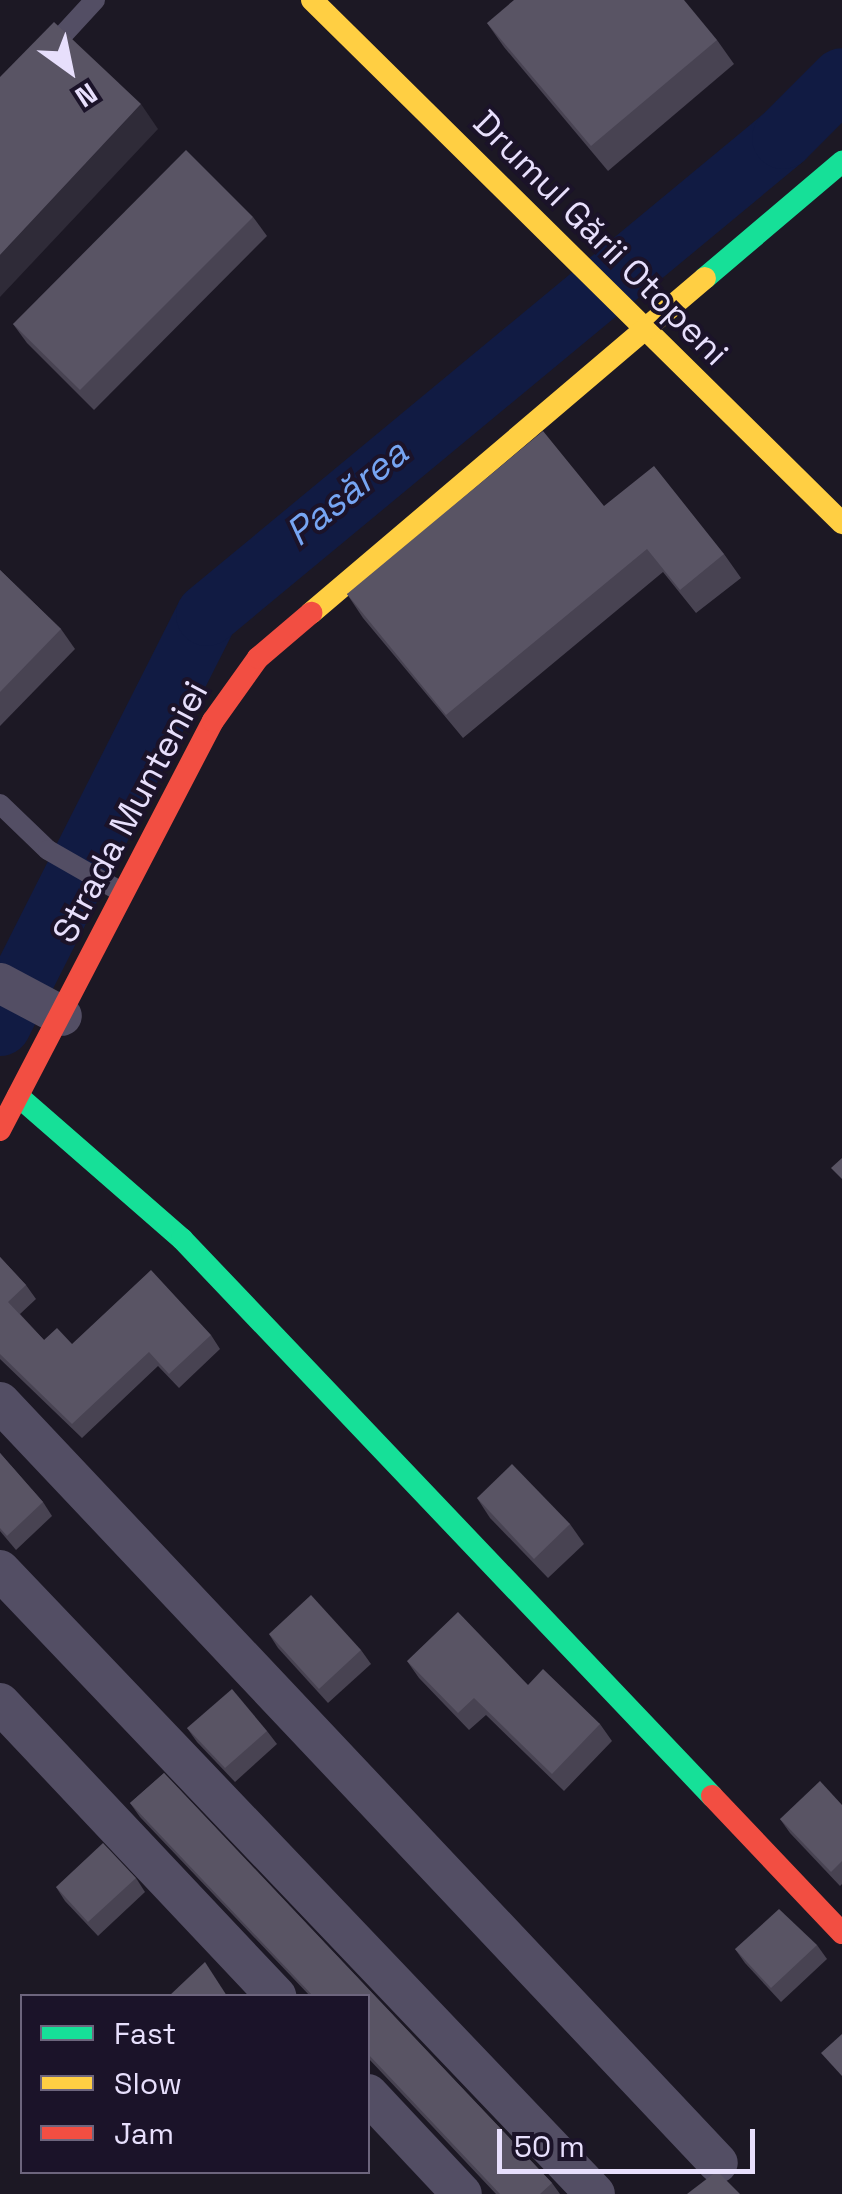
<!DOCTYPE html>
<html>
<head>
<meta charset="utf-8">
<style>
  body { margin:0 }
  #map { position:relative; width:842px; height:2194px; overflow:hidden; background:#1c1824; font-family:"Space Grotesk",sans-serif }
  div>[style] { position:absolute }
  .river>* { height:62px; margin:-31px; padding:0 31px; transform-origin:31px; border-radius:31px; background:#111b43 }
  .lane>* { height:20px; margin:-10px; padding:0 10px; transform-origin:10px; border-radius:10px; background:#534e64 }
  .street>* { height:40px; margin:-20px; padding:0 20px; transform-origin:20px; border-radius:20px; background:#534e64 }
  .fast>* { height:22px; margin:-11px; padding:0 11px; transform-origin:11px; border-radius:11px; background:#16e098 }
  .slow>* { height:22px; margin:-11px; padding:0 11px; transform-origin:11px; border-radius:11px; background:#ffcf43 }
  .jam>* { height:22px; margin:-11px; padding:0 11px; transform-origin:11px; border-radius:11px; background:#f24e42 }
  .wall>* { inset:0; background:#484352 }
  .shaded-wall>* { inset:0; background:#2f2b38 }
  .building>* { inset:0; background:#595464 }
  span { translate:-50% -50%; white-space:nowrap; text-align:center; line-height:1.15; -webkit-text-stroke:8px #1b1329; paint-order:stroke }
  .street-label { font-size:35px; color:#e7dffc }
  .water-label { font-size:38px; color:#76a5f3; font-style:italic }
  .legend { position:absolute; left:20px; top:1994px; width:350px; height:180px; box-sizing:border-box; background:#1b1329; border:2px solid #6d657d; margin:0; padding:12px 18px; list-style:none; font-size:30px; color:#e7dffc }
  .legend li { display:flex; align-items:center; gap:20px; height:50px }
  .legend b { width:50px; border:2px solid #6d657d }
  .north { position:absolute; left:20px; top:20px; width:100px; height:100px; -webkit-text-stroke:8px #1b1329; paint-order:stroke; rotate:147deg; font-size:28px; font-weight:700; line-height:40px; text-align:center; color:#e7dffc }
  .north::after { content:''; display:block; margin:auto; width:35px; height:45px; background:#e7dffc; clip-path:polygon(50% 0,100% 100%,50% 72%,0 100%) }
  .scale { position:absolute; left:497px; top:2129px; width:258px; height:45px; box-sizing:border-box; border:5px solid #e7dffc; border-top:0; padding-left:12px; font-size:30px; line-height:35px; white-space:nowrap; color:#e7dffc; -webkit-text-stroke:8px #1b1329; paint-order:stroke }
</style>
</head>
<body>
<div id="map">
  <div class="river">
    <i style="left:0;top:1025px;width:459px;rotate:-63.2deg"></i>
    <i style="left:207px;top:615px;width:748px;rotate:-39.63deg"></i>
    <i style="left:783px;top:138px;width:83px;rotate:-45deg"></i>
  </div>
  <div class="lane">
    <i style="left:49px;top:50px;width:68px;rotate:-47.4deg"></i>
    <i style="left:0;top:804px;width:66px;rotate:43.8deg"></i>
    <i style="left:48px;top:850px;width:86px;rotate:29.8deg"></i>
  </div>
  <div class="street">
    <i style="left:0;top:983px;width:70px;rotate:28deg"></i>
    <i style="left:0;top:1402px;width:1046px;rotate:46.67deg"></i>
    <i style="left:0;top:1570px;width:862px;rotate:46.36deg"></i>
    <i style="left:0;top:1703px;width:403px;rotate:46.7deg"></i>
    <i style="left:368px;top:2094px;width:137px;rotate:46.8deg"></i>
  </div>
  <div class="fast">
    <i style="left:705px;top:278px;width:180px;rotate:-40.3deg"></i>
    <i style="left:18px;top:1096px;width:218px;rotate:41.1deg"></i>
    <i style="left:182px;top:1239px;width:769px;rotate:46.42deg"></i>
  </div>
  <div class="slow">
    <i style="left:312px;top:0;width:745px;rotate:44.62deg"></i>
    <i style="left:311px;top:613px;width:517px;rotate:-40.37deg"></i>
  </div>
  <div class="jam">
    <i style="left:0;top:1130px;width:461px;rotate:-62.5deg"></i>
    <i style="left:213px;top:721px;width:77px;rotate:-54.5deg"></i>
    <i style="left:258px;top:658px;width:70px;rotate:-40.3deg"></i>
    <i style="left:712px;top:1796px;width:189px;rotate:46.5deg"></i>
  </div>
  <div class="wall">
    <i style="clip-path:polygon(487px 23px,717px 40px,734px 64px,608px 171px,504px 47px)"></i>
    <i style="clip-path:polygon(253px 217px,267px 236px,94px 410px,27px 343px,13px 324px)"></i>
    <i style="clip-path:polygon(604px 506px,724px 554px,741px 578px,696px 613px,663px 572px,463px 738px,363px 618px,347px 594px)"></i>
    <i style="clip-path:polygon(0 570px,61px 629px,75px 649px,0 726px)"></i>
    <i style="clip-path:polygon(0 1257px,26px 1285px,36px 1299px,20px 1314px,44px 1340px,72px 1344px,211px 1335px,220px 1349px,179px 1388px,158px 1366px,82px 1438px,0 1359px)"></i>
    <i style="clip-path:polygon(0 1453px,43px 1502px,52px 1516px,16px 1550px,0 1531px)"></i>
    <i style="clip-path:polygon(477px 1498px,570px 1524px,584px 1544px,548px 1578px,490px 1518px)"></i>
    <i style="clip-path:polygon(269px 1634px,361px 1650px,371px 1664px,328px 1703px,278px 1648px)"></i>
    <i style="clip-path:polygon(407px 1661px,528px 1685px,600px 1724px,612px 1741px,564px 1791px,486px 1715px,469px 1730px,419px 1678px)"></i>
    <i style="clip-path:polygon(187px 1728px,267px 1731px,277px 1744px,235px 1782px,197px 1742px)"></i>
    <i style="clip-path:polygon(164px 1773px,552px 2183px,560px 2194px,496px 2194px,368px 2058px,368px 1996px,310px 1996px,140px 1817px,130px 1803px)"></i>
    <i style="clip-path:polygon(842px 1805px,842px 1884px,840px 1886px,790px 1833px,780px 1819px)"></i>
    <i style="clip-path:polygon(136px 1878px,145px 1892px,98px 1936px,65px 1901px,56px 1887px)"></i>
    <i style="clip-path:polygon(817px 1945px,827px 1959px,781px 2002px,745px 1963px,735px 1949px)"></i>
  </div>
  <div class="shaded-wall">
    <i style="clip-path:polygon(141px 104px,158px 129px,0 297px,0 255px)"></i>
  </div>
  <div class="building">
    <i style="clip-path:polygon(514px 0,684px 0,717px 40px,591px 146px,487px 23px)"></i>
    <i style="clip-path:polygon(54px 22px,141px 104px,0 255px,0 77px)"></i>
    <i style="clip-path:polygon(186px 150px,253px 217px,80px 390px,13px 324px)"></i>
    <i style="clip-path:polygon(543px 431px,604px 506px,654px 466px,724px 554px,680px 590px,647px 549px,446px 715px,347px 594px)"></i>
    <i style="clip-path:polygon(0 570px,61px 629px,0 692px)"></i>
    <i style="clip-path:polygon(842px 1158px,842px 1179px,831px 1168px)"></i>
    <i style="clip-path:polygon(0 1257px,26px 1285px,8px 1302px,44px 1340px,57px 1328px,72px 1344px,151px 1270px,211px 1335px,169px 1374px,149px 1352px,72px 1424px,0 1354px)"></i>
    <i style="clip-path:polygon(0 1453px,43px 1502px,7px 1536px,0 1528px)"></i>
    <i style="clip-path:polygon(512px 1464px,570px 1524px,534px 1559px,477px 1498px)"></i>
    <i style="clip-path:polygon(311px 1595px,361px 1650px,319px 1689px,269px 1634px)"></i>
    <i style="clip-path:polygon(458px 1612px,528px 1685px,543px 1669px,600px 1724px,552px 1774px,474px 1698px,458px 1713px,407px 1661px)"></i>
    <i style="clip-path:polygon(232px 1689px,267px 1731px,225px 1768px,187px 1728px)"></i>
    <i style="clip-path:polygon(164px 1773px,552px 2183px,540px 2194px,500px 2194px,368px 2054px,368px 1996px,313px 1996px,130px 1803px)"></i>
    <i style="clip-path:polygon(820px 1781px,842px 1805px,842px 1861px,831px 1872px,780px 1819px)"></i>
    <i style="clip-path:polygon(103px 1843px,136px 1878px,88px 1922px,56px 1887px)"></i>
    <i style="clip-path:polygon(779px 1909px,817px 1945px,771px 1988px,735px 1949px)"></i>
    <i style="clip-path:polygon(205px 1962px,227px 1996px,169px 1996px)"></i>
    <i style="clip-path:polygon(842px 2034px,842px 2076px,821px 2053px)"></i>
    <i style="clip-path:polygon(717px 2171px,740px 2194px,687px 2194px)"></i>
  </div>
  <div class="street-label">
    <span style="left:601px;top:238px;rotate:45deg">Drumul Gării Otopeni</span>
    <span style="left:130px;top:812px;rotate:-62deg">Strada Munteniei</span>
  </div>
  <div class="water-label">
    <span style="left:347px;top:493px;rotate:-39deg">Pasărea</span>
  </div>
  <ul class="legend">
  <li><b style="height:12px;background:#16e098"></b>Fast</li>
  <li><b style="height:12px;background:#ffcf43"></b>Slow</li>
  <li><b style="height:12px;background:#f24e42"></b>Jam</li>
  </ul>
  <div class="north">N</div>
  <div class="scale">50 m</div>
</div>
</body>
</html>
